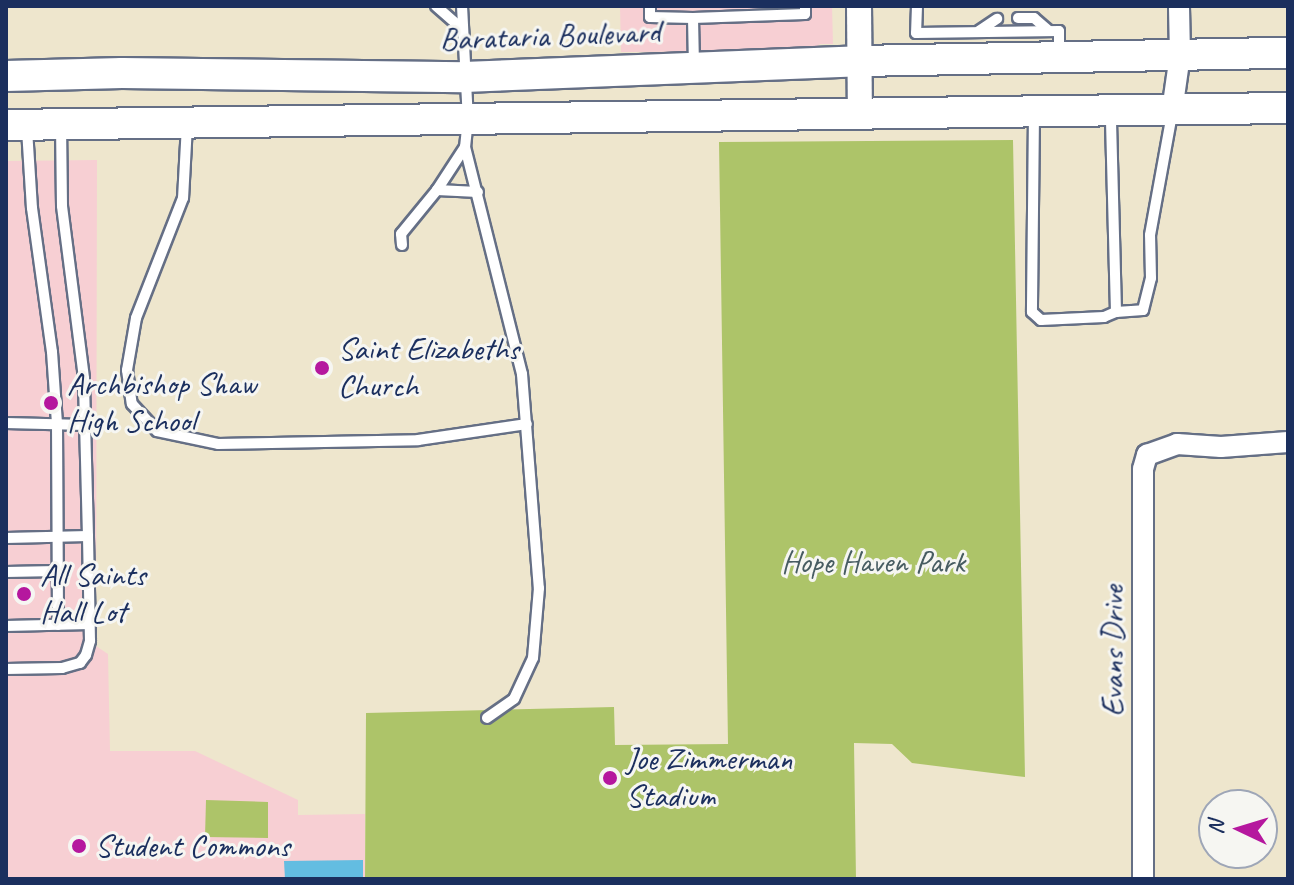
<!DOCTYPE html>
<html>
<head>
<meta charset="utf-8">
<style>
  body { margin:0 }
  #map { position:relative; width:1294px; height:885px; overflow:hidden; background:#eee6cd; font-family:Caveat,sans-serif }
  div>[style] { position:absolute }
  .built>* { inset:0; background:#f7cfd3 }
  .green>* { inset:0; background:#adc469 }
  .water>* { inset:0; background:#63bde1 }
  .roads { filter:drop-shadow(2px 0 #656f85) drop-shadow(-2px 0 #656f85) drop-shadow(0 2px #656f85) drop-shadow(0 -2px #656f85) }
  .service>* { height:10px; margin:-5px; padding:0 5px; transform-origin:5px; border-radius:5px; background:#fff }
  .minor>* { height:20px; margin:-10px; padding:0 10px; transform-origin:10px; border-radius:10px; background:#fff }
  .tertiary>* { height:24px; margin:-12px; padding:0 12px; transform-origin:12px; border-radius:12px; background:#fff }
  .primary>* { height:30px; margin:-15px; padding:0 15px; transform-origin:15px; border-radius:15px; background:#fff }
  .dots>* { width:22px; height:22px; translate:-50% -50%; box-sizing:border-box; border:4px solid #f6f6f2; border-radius:50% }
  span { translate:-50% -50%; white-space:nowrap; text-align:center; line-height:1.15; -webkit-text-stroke:6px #f6f6f2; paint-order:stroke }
  .street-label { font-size:32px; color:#1b2f5e }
  .poi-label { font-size:32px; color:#1b2f5e }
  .left { translate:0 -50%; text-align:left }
  .park-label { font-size:32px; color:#475c61 }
  .frame { position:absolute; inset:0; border:8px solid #1b2f5e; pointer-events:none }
  .north { position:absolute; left:1198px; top:789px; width:80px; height:80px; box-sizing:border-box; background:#f6f6f2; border:2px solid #9ea6b7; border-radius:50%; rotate:274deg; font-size:22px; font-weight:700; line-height:32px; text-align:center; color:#1b2f5e }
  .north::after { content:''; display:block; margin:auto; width:28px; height:36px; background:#b5179e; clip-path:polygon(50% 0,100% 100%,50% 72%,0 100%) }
</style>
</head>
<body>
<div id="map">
  <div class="built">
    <i style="clip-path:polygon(620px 6px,832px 6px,833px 44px,820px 44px,812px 51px,621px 52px)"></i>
    <i style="clip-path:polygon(97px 160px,96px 646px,108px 654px,110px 751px,195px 751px,298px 800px,298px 815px,365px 814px,365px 879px,6px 879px,6px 161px)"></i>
  </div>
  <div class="green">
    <i style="clip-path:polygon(1013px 140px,1025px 777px,912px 763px,892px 744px,854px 743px,856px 879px,365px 879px,366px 713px,614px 707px,615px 745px,728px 744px,719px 142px)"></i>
    <i style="clip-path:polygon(206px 800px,268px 802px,268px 838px,205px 837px)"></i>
  </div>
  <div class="water">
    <i style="clip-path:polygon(363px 860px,363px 879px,285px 879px,284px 861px)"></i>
  </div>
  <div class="roads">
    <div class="service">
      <i style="left:436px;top:6px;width:33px;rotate:41deg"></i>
      <i style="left:462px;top:6px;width:113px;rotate:87deg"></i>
      <i style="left:468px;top:119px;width:28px;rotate:96deg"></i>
      <i style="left:465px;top:147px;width:234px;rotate:75.9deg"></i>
      <i style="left:522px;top:374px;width:215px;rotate:85.5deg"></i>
      <i style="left:539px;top:588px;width:70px;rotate:94.9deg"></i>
      <i style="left:533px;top:658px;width:45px;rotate:114.9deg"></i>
      <i style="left:514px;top:699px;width:33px;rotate:145deg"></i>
      <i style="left:650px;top:6px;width:11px;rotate:90deg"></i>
      <i style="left:650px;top:17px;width:43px;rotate:1.3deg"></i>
      <i style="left:693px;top:18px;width:112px;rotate:-2deg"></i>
      <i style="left:805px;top:14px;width:8px;rotate:-90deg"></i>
      <i style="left:917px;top:6px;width:27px;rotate:92deg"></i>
      <i style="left:916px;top:33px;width:143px;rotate:-0.8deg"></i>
      <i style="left:1059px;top:31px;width:25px;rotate:90deg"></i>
      <i style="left:693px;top:18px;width:47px;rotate:88.8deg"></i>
      <i style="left:1018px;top:18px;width:16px"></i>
      <i style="left:1034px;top:18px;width:20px;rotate:41deg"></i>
      <i style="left:979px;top:31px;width:22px;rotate:-34deg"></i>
      <i style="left:1034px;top:114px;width:198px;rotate:90.6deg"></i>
      <i style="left:1032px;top:312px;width:12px;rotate:42deg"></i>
      <i style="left:1041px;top:320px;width:63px;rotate:-2.7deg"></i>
      <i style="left:1104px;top:317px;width:13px;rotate:-23deg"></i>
      <i style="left:1116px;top:312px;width:197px;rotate:-91.5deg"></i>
      <i style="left:187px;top:125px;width:73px;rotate:93.1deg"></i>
      <i style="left:183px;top:198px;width:129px;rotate:111.4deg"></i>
      <i style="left:136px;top:318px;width:53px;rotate:99.8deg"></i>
      <i style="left:127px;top:370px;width:34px;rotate:82deg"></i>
      <i style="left:132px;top:404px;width:37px;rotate:47deg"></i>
      <i style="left:157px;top:431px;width:62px;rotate:12deg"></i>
      <i style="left:218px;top:444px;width:200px;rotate:-1.1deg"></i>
      <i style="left:418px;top:440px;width:110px;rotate:-8.4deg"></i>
      <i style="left:27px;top:129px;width:79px;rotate:86.4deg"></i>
      <i style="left:32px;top:208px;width:145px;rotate:82.1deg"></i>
      <i style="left:52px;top:352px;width:71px;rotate:86deg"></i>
      <i style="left:57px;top:423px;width:202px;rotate:89.7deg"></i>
      <i style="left:437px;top:190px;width:41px;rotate:2.8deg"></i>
      <i style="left:402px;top:245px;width:11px;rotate:-95deg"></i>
      <i style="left:401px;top:234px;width:57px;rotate:-50.7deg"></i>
      <i style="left:437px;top:190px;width:51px;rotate:-56.9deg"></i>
      <i style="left:1116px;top:312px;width:27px;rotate:-4deg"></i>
      <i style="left:1143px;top:310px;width:33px;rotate:-76deg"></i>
      <i style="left:1151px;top:278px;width:43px;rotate:-91.3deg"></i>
      <i style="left:1150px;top:235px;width:123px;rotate:-79.7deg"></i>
      <i style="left:6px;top:423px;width:79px;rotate:1.5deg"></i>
      <i style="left:6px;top:538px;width:82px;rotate:-1.4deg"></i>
      <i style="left:88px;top:536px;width:158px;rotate:-91.5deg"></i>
      <i style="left:84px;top:378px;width:173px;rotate:-97.3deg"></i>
      <i style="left:62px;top:206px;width:81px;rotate:-90.7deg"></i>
      <i style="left:6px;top:572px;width:51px;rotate:-1.1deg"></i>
      <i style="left:6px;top:626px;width:84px;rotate:-1.4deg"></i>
      <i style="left:6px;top:669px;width:56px;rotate:-1deg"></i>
      <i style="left:62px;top:668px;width:19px;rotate:-16deg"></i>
      <i style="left:80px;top:663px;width:10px;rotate:-53deg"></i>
      <i style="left:86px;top:655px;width:15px;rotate:-74deg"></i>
      <i style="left:90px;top:641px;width:105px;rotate:-91.1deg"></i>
    </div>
    <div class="minor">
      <i style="left:1172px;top:111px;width:57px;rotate:-81.9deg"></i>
      <i style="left:1180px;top:55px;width:49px;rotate:-91.2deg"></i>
      <i style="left:1143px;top:879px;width:410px;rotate:-90deg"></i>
      <i style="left:1143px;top:469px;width:15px;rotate:-74deg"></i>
      <i style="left:1147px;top:455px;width:32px;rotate:-20deg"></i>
      <i style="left:1177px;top:444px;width:44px;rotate:3.9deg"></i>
      <i style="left:1221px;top:447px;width:67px;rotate:-4.3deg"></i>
    </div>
    <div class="tertiary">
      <i style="left:859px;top:6px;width:106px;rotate:89.5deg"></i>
    </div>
    <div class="primary">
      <i style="left:6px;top:76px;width:116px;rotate:-1.5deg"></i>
      <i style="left:122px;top:73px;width:342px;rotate:0.7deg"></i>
      <i style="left:464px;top:77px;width:395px;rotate:-2.3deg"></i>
      <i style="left:859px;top:61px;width:429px;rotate:-1.1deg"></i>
      <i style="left:6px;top:125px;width:1282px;rotate:-0.76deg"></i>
    </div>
  </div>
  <div class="dots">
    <i style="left:322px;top:368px;background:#b5179e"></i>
    <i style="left:51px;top:403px;background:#b5179e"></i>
    <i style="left:24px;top:594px;background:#b5179e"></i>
    <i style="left:610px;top:778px;background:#b5179e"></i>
    <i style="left:79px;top:846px;background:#b5179e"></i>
  </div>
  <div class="street-label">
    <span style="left:550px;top:36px;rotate:-2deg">Barataria Boulevard</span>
    <span style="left:1113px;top:651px;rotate:-90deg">Evans Drive</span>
  </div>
  <div class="poi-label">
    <span class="left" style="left:338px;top:368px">Saint Elizabeths<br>Church</span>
    <span class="left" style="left:67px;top:403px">Archbishop Shaw<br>High School</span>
    <span class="left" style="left:40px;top:594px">All Saints<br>Hall Lot</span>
    <span class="left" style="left:626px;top:778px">Joe Zimmerman<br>Stadium</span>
    <span class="left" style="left:95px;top:846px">Student Commons</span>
  </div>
  <div class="park-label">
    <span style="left:873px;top:562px">Hope Haven Park</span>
  </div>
  <div class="frame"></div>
  <div class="north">N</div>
</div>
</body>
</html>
